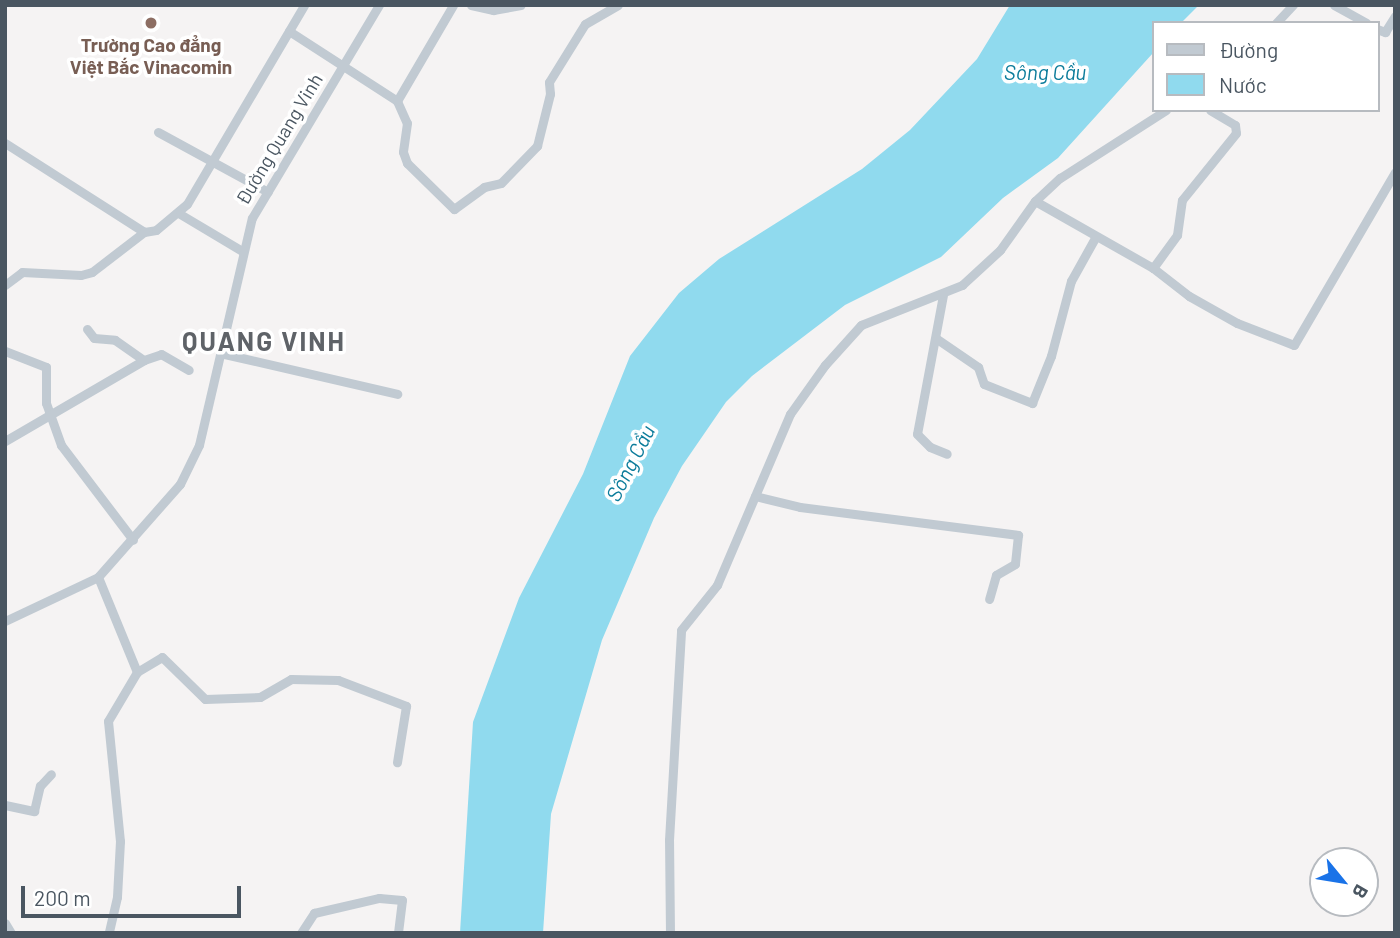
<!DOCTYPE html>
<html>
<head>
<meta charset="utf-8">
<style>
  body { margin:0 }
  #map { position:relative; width:1400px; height:938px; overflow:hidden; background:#f5f3f3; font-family:Barlow,sans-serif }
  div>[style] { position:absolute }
  .water>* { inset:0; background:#90daee }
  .minor>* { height:9px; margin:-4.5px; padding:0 4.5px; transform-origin:4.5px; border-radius:4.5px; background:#c1cad2 }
  .dots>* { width:19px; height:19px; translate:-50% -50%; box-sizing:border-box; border:4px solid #fff; border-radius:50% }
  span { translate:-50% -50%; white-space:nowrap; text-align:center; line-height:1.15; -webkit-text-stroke:7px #fff; paint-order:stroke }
  .education-label { font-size:19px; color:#785e54; font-weight:700 }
  .street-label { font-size:19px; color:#4a5661 }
  .water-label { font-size:21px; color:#0c7c9b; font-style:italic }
  .district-label { font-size:26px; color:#5f6368; font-weight:700; letter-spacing:2px }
  .frame { position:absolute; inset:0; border:7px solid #4a5661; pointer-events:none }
  .legend { position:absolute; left:1152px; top:21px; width:228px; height:91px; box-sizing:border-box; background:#fff; border:2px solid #b7bbc0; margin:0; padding:9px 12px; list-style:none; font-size:21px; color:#4a5661 }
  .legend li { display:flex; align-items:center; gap:14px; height:35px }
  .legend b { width:35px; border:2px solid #b7bbc0 }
  .north { position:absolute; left:1309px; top:847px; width:70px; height:70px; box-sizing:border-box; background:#fff; border:2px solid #b7bbc0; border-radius:50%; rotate:120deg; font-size:19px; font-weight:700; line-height:28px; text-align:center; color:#4a5661 }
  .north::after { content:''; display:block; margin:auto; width:24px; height:32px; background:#1a73e8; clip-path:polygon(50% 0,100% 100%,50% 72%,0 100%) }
  .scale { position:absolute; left:21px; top:886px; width:220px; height:32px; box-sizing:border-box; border:4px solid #4a5661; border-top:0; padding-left:9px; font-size:21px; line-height:24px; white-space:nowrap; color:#4a5661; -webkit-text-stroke:5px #fff; paint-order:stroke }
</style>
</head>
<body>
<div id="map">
  <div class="water">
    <i style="clip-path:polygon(1010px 5px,1199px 5px,1181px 23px,1153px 23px,1153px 53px,1058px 158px,1003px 198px,941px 257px,845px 305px,752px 376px,726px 402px,682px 466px,654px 518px,602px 640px,551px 814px,543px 933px,460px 933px,473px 722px,519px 598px,583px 474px,630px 356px,679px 293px,719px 259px,862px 169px,910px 130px,977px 59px)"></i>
  </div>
  <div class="minor">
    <i style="left:471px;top:5px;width:23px;rotate:13deg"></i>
    <i style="left:493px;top:10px;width:28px;rotate:-10deg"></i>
    <i style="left:1334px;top:5px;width:37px;rotate:29deg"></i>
    <i style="left:1276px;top:23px;width:25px;rotate:-47deg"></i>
    <i style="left:1377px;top:29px;width:9px;rotate:21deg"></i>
    <i style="left:1385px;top:32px;width:19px;rotate:-58deg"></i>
    <i style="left:289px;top:31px;width:129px;rotate:32.9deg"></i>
    <i style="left:397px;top:101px;width:24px;rotate:66deg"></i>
    <i style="left:407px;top:123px;width:29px;rotate:98deg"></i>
    <i style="left:403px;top:152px;width:12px;rotate:70deg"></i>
    <i style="left:407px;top:163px;width:66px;rotate:44.4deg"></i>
    <i style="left:454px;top:209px;width:37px;rotate:-36deg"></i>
    <i style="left:484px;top:187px;width:17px;rotate:-13deg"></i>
    <i style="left:501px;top:183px;width:52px;rotate:-45.8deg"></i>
    <i style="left:537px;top:146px;width:54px;rotate:-76deg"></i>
    <i style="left:550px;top:94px;width:12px;rotate:-95deg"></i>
    <i style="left:549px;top:82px;width:68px;rotate:-58.2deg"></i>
    <i style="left:585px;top:24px;width:38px;rotate:-30deg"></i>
    <i style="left:397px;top:101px;width:111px;rotate:-59.7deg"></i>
    <i style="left:158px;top:132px;width:125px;rotate:28.6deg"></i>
    <i style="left:5px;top:143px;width:165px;rotate:32.6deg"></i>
    <i style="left:144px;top:232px;width:12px;rotate:-9deg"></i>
    <i style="left:156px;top:230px;width:40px;rotate:-40deg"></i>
    <i style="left:187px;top:204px;width:231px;rotate:-59.5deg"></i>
    <i style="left:1035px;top:201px;width:136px;rotate:29.6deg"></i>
    <i style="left:1153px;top:268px;width:46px;rotate:37.9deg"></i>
    <i style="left:1189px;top:296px;width:55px;rotate:29.4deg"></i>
    <i style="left:1237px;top:323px;width:61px;rotate:21.1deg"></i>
    <i style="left:1294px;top:345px;width:200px;rotate:-59.7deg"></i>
    <i style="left:180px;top:214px;width:72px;rotate:30.8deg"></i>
    <i style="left:1153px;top:268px;width:41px;rotate:-54deg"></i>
    <i style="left:1177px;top:235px;width:35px;rotate:-82deg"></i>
    <i style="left:1182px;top:200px;width:86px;rotate:-51.1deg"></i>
    <i style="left:1236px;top:133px;width:8px;rotate:-97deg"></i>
    <i style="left:1235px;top:125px;width:29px;rotate:-149deg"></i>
    <i style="left:5px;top:285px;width:21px;rotate:-37deg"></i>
    <i style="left:22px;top:272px;width:59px;rotate:2.9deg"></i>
    <i style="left:81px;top:275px;width:11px;rotate:-15deg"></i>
    <i style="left:92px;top:272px;width:66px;rotate:-37.6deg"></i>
    <i style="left:943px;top:295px;width:141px;rotate:100.6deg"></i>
    <i style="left:917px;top:434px;width:18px;rotate:45deg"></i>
    <i style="left:930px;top:447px;width:18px;rotate:22deg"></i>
    <i style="left:87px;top:329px;width:11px;rotate:52deg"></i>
    <i style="left:94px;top:338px;width:21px;rotate:5deg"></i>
    <i style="left:115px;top:340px;width:35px;rotate:35deg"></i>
    <i style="left:144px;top:360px;width:18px;rotate:-19deg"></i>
    <i style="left:161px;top:354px;width:32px;rotate:30deg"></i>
    <i style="left:937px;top:339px;width:50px;rotate:34.3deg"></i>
    <i style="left:978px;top:367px;width:18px;rotate:71deg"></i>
    <i style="left:984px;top:384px;width:52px;rotate:21.6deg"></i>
    <i style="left:1032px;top:403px;width:51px;rotate:-68deg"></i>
    <i style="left:1051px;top:356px;width:78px;rotate:-75.1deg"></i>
    <i style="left:1071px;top:281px;width:51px;rotate:-60.9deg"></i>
    <i style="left:5px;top:351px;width:44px;rotate:21.3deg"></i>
    <i style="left:46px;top:367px;width:36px;rotate:90deg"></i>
    <i style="left:46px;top:403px;width:45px;rotate:70.3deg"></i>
    <i style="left:61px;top:445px;width:119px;rotate:52.8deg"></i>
    <i style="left:220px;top:353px;width:182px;rotate:13deg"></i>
    <i style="left:5px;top:441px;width:161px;rotate:-30.2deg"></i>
    <i style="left:755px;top:496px;width:46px;rotate:13.7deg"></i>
    <i style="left:800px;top:507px;width:220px;rotate:7.3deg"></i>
    <i style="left:1018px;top:535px;width:29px;rotate:96deg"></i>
    <i style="left:1015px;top:564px;width:22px;rotate:150deg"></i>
    <i style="left:996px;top:575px;width:25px;rotate:106deg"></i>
    <i style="left:98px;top:577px;width:103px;rotate:67.7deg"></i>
    <i style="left:137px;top:672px;width:57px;rotate:120.6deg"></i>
    <i style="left:108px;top:721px;width:121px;rotate:84.3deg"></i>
    <i style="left:120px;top:841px;width:56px;rotate:93.1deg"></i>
    <i style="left:117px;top:897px;width:37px;rotate:103deg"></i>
    <i style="left:5px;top:621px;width:103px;rotate:-25.3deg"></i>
    <i style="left:98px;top:577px;width:124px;rotate:-48.6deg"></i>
    <i style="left:180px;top:484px;width:43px;rotate:-64deg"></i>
    <i style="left:199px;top:445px;width:233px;rotate:-76.9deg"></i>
    <i style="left:252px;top:218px;width:248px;rotate:-59.2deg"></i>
    <i style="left:137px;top:672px;width:29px;rotate:-31deg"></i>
    <i style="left:162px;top:657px;width:60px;rotate:44.3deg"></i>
    <i style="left:205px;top:699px;width:55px;rotate:-2.1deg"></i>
    <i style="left:260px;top:697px;width:36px;rotate:-30deg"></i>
    <i style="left:291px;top:679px;width:47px;rotate:1.2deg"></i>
    <i style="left:338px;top:680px;width:73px;rotate:20.9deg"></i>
    <i style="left:406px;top:706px;width:57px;rotate:99.1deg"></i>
    <i style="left:5px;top:805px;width:30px;rotate:12deg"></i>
    <i style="left:34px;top:811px;width:26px;rotate:-77deg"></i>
    <i style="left:40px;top:786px;width:16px;rotate:-47deg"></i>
    <i style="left:5px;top:923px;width:12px;rotate:59deg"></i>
    <i style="left:301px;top:933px;width:24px;rotate:-57deg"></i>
    <i style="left:314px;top:913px;width:67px;rotate:-13deg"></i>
    <i style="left:379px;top:898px;width:23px;rotate:5deg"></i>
    <i style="left:402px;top:900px;width:33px;rotate:97deg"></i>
    <i style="left:670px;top:933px;width:93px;rotate:-90.6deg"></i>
    <i style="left:669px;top:840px;width:210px;rotate:-86.7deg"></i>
    <i style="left:681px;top:630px;width:58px;rotate:-51.3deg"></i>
    <i style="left:717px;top:585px;width:186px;rotate:-66.9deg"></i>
    <i style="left:790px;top:414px;width:60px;rotate:-54.5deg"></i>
    <i style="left:825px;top:365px;width:54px;rotate:-48deg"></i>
    <i style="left:861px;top:325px;width:109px;rotate:-21.6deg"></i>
    <i style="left:962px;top:285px;width:52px;rotate:-42.6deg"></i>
    <i style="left:1000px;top:250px;width:60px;rotate:-54.5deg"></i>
    <i style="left:1035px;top:201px;width:34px;rotate:-43deg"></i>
    <i style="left:1060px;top:178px;width:126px;rotate:-32.7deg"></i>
  </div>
  <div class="dots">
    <i style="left:151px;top:23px;background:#8d6e63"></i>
  </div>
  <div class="education-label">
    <span style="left:151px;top:56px">Trường Cao đẳng<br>Việt Bắc Vinacomin</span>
  </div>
  <div class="street-label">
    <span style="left:279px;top:139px;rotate:-59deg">Đường Quang Vinh</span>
  </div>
  <div class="water-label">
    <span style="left:1045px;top:72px">Sông Cầu</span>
    <span style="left:630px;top:463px;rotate:-63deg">Sông Cầu</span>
  </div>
  <div class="district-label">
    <span style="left:264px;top:341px">QUANG VINH</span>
  </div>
  <div class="frame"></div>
  <ul class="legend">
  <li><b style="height:9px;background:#c1cad2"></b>Đường</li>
  <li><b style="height:19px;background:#90daee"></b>Nước</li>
  </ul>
  <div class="north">B</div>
  <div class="scale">200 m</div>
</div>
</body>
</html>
